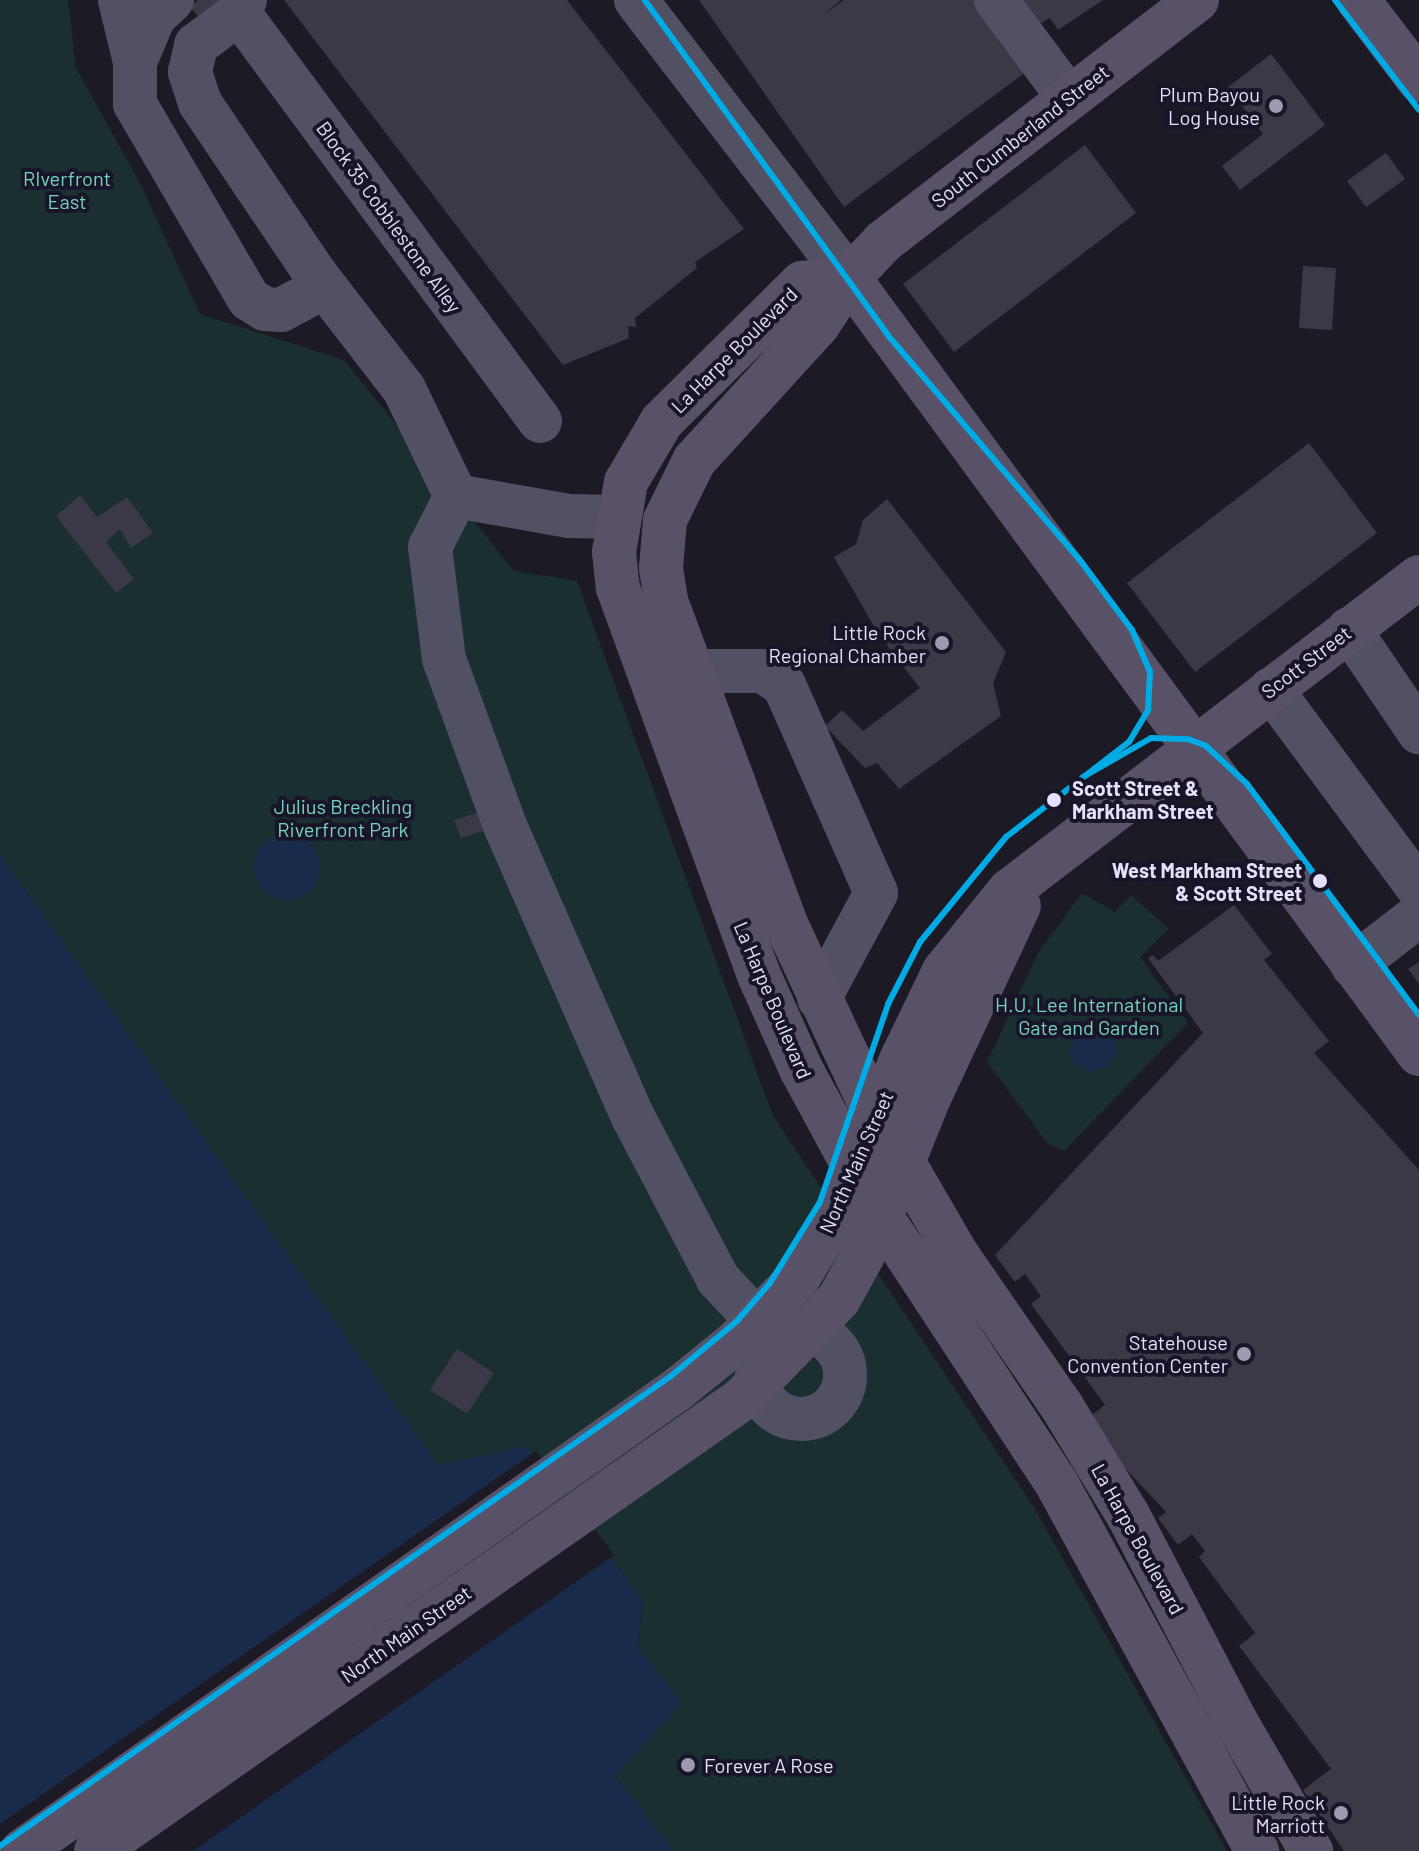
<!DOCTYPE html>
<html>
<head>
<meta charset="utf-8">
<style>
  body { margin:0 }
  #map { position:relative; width:1419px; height:1851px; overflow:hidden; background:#1c1a24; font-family:Barlow,sans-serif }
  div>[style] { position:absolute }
  .green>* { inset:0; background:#192f30 }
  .water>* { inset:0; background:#192b4a }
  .round { border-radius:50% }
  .pier>* { inset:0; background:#1c1a24 }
  .building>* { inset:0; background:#3b3945 }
  .minor>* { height:44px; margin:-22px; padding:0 22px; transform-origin:22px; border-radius:22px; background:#525063 }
  .minor>.ring { margin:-22px; padding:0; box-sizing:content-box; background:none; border:44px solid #525063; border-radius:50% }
  .major>* { height:44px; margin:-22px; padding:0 22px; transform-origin:22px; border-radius:22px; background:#585168 }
  .major-bridge>* { height:44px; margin:-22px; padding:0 22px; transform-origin:22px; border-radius:22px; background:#585168 }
  .tram-1>* { height:6px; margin:-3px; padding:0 3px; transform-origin:3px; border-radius:3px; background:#00aae4 }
  .dots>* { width:22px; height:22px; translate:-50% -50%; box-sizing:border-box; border:4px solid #181529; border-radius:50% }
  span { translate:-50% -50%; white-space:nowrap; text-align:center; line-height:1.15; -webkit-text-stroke:8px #181529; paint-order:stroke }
  .poi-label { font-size:20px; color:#e4e0fb }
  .right { translate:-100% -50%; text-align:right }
  .left { translate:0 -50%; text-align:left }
  .street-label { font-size:20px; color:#e4e0fb }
  .park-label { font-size:20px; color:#75d3bd }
  .stop-label { font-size:20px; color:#e4e0fb; font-weight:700 }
</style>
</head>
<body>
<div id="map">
  <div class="green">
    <i style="clip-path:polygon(0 0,68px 0,76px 68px,141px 185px,200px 314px,344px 360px,514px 571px,577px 581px,773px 1116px,1035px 1509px,1227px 1851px,674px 1851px,615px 1776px,681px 1703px,638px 1647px,643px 1601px,527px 1446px,443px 1473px,0 855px)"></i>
    <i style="clip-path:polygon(1082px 893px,1115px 912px,1131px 895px,1169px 929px,1140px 957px,1188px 1023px,1064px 1151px,1048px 1144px,987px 1062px,1038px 953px)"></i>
  </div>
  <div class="water">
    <i class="round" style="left:254px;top:834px;width:66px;height:66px"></i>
    <i style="clip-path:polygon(0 855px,438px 1465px,527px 1446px,643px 1601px,638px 1647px,682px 1703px,615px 1776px,674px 1851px,0 1851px)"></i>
    <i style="clip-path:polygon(1095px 1027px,1110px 1035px,1118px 1052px,1109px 1059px,1108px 1070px,1098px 1067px,1088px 1074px,1084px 1066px,1075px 1066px,1069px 1049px,1080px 1033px)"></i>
  </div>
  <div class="pier">
    <i style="clip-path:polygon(536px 1451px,614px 1555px,193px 1851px,0 1851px,0 1824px)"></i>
  </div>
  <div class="building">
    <i style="clip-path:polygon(198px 0,226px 0,202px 21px,190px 7px)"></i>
    <i style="clip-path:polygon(284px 0,567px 0,744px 229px,695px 262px,697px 268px,635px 318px,636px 327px,628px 326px,629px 338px,563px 365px)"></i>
    <i style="clip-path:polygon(699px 0,841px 0,822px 16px,844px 0,977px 0,1027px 71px,844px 207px)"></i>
    <i style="clip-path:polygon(1018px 0,1103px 0,1058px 30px,1050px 18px,1037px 26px)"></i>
    <i style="clip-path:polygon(1271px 54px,1325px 125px,1240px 190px,1222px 166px,1263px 134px,1228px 87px)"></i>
    <i style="clip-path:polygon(1085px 145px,1136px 213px,954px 352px,903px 284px)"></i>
    <i style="clip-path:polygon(1386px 153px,1405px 179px,1366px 207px,1347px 181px)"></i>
    <i style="clip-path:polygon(1303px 266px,1336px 268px,1332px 330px,1299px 328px)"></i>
    <i style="clip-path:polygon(1309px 443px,1377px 533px,1195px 672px,1127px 583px)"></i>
    <i style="clip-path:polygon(80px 495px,97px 517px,127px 497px,153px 533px,131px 548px,120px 529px,106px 542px,134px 579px,116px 593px,56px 516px)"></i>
    <i style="clip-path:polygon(887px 499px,1006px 652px,993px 683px,1001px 716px,899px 789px,877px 763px,865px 768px,825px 726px,842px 710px,863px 731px,920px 688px,879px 635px,834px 557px,856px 544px,863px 520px)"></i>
    <i style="clip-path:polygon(480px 812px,486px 830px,461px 838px,454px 820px)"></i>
    <i style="clip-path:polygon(1234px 905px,1272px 954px,1264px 960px,1329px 1041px,1314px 1053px,1419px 1170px,1419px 1851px,1344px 1851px,1303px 1790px,1331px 1769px,1239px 1646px,1255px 1633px,1199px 1557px,1205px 1551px,1192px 1534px,1178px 1545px,1158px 1518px,1166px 1512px,1123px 1466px,1092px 1415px,1105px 1405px,1031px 1304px,1041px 1296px,1025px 1274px,1015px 1282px,995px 1255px,1203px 1033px,1148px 958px,1153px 955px,1158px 961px)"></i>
    <i style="clip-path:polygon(1419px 962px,1419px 984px,1408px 969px)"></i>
    <i style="clip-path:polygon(457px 1349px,494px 1373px,467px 1414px,430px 1390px)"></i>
  </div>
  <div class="minor">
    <i style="left:120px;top:0;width:64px;rotate:76.4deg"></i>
    <i style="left:172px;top:0;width:25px;rotate:137deg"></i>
    <i style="left:154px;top:17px;width:49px;rotate:112.9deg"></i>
    <i style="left:135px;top:62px;width:42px;rotate:90deg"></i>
    <i style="left:135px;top:104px;width:226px;rotate:59.7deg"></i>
    <i style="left:249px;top:299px;width:19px;rotate:32deg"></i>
    <i style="left:265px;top:309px;width:16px;rotate:4deg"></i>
    <i style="left:281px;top:310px;width:34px;rotate:-28deg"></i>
    <i style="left:311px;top:294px;width:20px;rotate:-75deg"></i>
    <i style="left:316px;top:275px;width:207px;rotate:-124deg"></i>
    <i style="left:200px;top:103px;width:33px;rotate:-108deg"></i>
    <i style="left:190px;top:72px;width:28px;rotate:-77deg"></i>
    <i style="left:196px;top:45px;width:54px;rotate:-36.7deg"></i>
    <i style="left:239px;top:13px;width:14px;rotate:-65deg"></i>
    <i style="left:636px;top:0;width:350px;rotate:52.5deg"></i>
    <i style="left:996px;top:0;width:122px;rotate:53.3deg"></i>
    <i style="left:239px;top:13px;width:507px;rotate:53.58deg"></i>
    <i style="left:316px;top:275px;width:144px;rotate:52.3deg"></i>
    <i style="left:404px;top:389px;width:119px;rotate:64.1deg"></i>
    <i style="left:616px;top:517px;width:47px;rotate:-178.8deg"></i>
    <i style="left:569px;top:516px;width:115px;rotate:-170deg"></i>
    <i style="left:456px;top:496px;width:57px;rotate:117deg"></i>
    <i style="left:430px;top:547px;width:113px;rotate:82.9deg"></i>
    <i style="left:444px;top:659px;width:180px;rotate:69.9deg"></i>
    <i style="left:506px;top:828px;width:316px;rotate:66.3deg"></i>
    <i style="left:633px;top:1117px;width:183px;rotate:62.3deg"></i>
    <i style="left:718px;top:1279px;width:82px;rotate:47deg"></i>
    <i style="left:1349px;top:629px;width:125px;rotate:55.8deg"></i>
    <i style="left:692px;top:671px;width:71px"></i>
    <i style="left:763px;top:671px;width:25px;rotate:34deg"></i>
    <i style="left:784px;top:685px;width:227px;rotate:66.1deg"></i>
    <i style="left:876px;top:893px;width:120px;rotate:118.3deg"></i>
    <i style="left:1271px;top:689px;width:249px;rotate:53.5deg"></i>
    <i style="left:1353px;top:966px;width:83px;rotate:-37.7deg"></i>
    <i class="ring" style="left:757px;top:1331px;width:44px;height:44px"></i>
  </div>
  <div class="major">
    <i style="left:1197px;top:0;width:396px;rotate:142.4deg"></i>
    <i style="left:883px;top:242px;width:50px;rotate:133.4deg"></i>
    <i style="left:849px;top:278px;width:56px;rotate:123.4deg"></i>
    <i style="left:818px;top:325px;width:184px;rotate:132.4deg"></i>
    <i style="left:694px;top:461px;width:66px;rotate:116.2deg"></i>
    <i style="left:665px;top:520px;width:48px;rotate:94.8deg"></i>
    <i style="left:661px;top:568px;width:33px;rotate:81deg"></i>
    <i style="left:666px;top:601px;width:347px;rotate:69.6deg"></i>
    <i style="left:787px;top:926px;width:201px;rotate:65deg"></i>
    <i style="left:872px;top:1108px;width:168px;rotate:59.9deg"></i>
    <i style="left:956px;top:1253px;width:185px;rotate:55.4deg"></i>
    <i style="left:1061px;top:1405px;width:129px;rotate:58.7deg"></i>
    <i style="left:1128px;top:1515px;width:229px;rotate:62.4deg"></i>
    <i style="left:1234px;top:1718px;width:154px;rotate:59.9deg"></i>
    <i style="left:1358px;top:0;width:101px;rotate:52.7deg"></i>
    <i style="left:849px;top:278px;width:47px;rotate:173.9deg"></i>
    <i style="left:802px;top:283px;width:197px;rotate:135.4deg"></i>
    <i style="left:662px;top:421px;width:71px;rotate:120.5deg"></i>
    <i style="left:626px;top:482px;width:71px;rotate:99.7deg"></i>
    <i style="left:614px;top:552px;width:36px;rotate:84deg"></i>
    <i style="left:618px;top:588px;width:410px;rotate:70deg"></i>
    <i style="left:758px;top:973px;width:105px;rotate:65.9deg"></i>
    <i style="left:801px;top:1069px;width:164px;rotate:61.6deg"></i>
    <i style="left:879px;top:1213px;width:326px;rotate:56.7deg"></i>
    <i style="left:1058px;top:1486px;width:416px;rotate:61.4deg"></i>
    <i style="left:849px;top:278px;width:963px;rotate:53.7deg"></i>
    <i style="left:902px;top:1058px;width:97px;rotate:-64.2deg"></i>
    <i style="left:944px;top:971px;width:103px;rotate:-50.9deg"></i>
    <i style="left:1009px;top:891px;width:516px;rotate:-37.45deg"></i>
    <i style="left:929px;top:1098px;width:212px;rotate:-64.9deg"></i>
  </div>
  <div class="major-bridge">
    <i style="left:22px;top:1851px;width:804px;rotate:-35.17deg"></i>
    <i style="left:679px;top:1388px;width:73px;rotate:-38.9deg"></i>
    <i style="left:736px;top:1342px;width:89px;rotate:-45.9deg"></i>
    <i style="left:798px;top:1278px;width:76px;rotate:-58.4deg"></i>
    <i style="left:838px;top:1213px;width:168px;rotate:-67.6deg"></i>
    <i style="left:96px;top:1851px;width:788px;rotate:-34.98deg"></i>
    <i style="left:742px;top:1399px;width:139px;rotate:-45.9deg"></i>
    <i style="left:839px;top:1299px;width:71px;rotate:-61.3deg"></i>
    <i style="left:873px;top:1237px;width:150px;rotate:-68.1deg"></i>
  </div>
  <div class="tram-1">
    <i style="left:1335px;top:0;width:138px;rotate:52.6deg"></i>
    <i style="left:1083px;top:777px;width:78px;rotate:-29.8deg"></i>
    <i style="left:1151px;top:738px;width:37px;rotate:2deg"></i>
    <i style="left:1188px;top:739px;width:19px;rotate:21deg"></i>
    <i style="left:1206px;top:746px;width:56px;rotate:42.8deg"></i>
    <i style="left:1247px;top:784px;width:288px;rotate:53.3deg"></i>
    <i style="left:0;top:1846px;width:819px;rotate:-35.01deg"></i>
    <i style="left:671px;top:1376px;width:86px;rotate:-39.8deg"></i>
    <i style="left:737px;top:1321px;width:50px;rotate:-49deg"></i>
    <i style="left:770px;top:1283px;width:95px;rotate:-58.3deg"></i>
    <i style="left:820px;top:1202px;width:209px;rotate:-71deg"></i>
    <i style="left:888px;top:1004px;width:70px;rotate:-62.7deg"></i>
    <i style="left:920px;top:942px;width:136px;rotate:-50.7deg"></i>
    <i style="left:1006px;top:837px;width:155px;rotate:-37.7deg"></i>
    <i style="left:1129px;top:742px;width:37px;rotate:-59deg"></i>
    <i style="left:1148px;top:710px;width:38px;rotate:-87deg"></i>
    <i style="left:1150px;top:672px;width:46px;rotate:-113.2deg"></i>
    <i style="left:1132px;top:630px;width:89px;rotate:-126.7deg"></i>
    <i style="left:1079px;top:559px;width:294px;rotate:-130.5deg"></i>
    <i style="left:888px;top:335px;width:414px;rotate:-126deg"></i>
  </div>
  <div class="dots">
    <i style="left:1276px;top:106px;background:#9e9bb0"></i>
    <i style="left:942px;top:643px;background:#9e9bb0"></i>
    <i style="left:1054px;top:800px;background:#e4e0fb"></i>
    <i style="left:1320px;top:881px;background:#e4e0fb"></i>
    <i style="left:1244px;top:1354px;background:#9e9bb0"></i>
    <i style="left:688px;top:1765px;background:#9e9bb0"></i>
    <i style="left:1341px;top:1813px;background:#9e9bb0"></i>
  </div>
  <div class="poi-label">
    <span class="right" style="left:1260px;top:106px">Plum Bayou<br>Log House</span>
    <span class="right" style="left:926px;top:644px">Little Rock<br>Regional Chamber</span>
    <span class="right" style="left:1228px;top:1354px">Statehouse<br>Convention Center</span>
    <span class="left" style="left:704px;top:1765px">Forever A Rose</span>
    <span class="right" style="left:1325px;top:1814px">Little Rock<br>Marriott</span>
  </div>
  <div class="street-label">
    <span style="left:1020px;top:136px;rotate:-38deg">South Cumberland Street</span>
    <span style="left:389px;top:217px;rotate:54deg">Block 35 Cobblestone Alley</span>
    <span style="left:734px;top:350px;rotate:-45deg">La Harpe Boulevard</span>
    <span style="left:1306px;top:662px;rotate:-37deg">Scott Street</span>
    <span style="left:773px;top:1000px;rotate:67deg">La Harpe Boulevard</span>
    <span style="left:856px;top:1162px;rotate:-66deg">North Main Street</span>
    <span style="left:1138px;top:1539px;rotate:61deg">La Harpe Boulevard</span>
    <span style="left:406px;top:1634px;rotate:-35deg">North Main Street</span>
  </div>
  <div class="park-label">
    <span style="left:67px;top:190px">RIverfront<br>East</span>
    <span style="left:343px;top:818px">Julius Breckling<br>Riverfront Park</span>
    <span style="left:1089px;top:1016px">H.U. Lee International<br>Gate and Garden</span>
  </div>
  <div class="stop-label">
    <span class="left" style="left:1072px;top:800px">Scott Street &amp;<br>Markham Street</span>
    <span class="right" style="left:1302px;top:882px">West Markham Street<br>&amp; Scott Street</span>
  </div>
</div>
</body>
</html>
